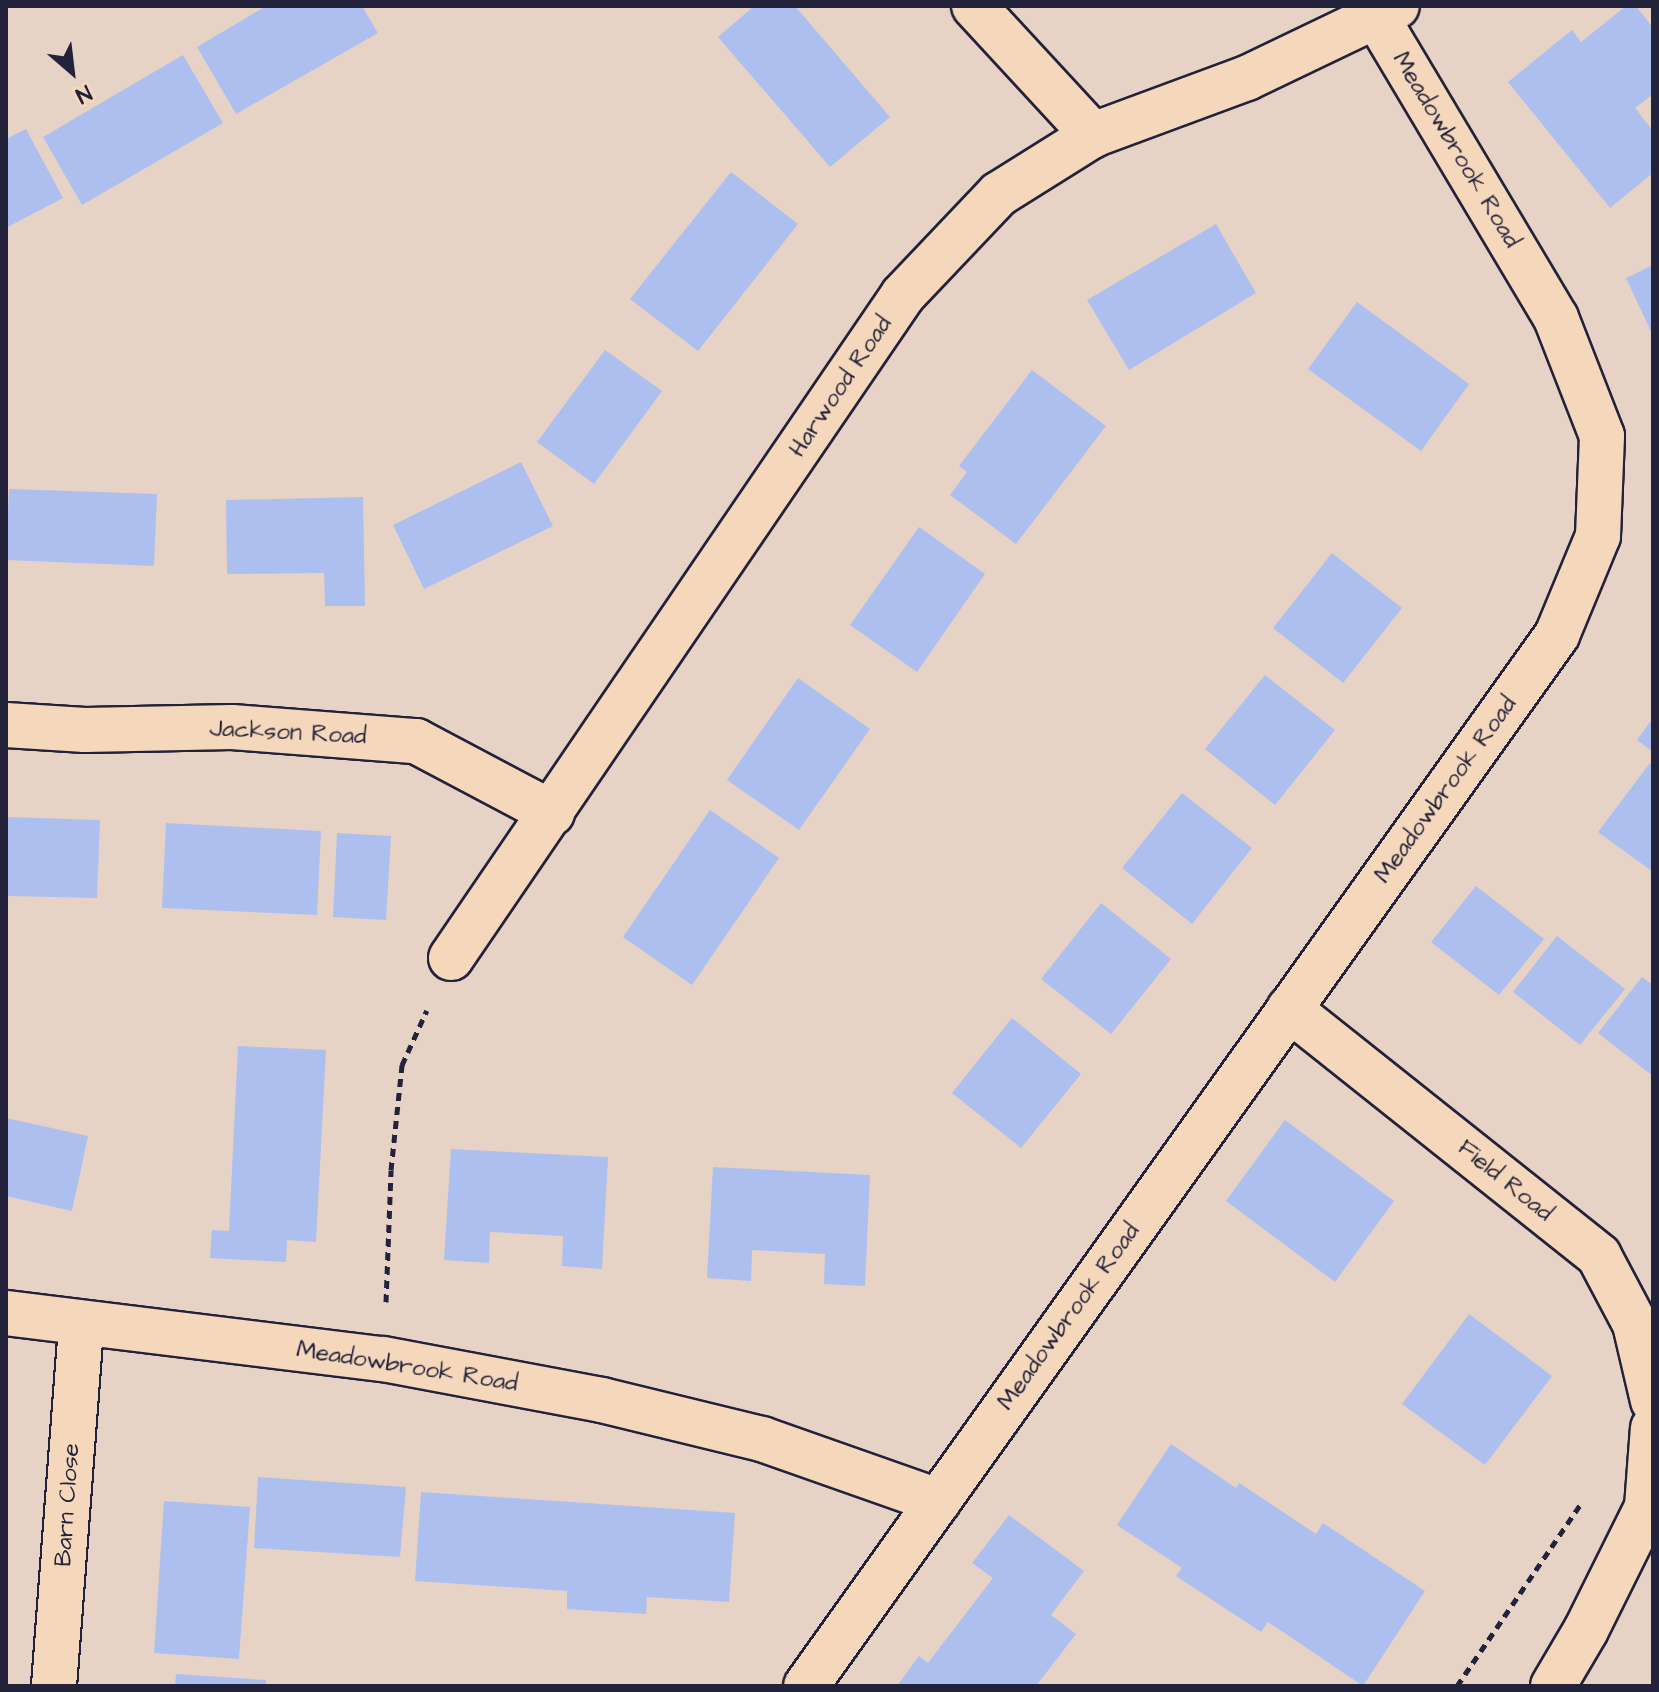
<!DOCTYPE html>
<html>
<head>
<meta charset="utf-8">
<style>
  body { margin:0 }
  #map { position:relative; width:1659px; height:1692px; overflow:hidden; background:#e7d3c5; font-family:"Architects Daughter",sans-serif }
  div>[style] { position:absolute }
  .building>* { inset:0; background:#adbfef }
  .path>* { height:5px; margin-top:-2.5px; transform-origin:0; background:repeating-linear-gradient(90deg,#22223b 0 8px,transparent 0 14px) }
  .roads { filter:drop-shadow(2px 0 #22223b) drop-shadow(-2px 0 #22223b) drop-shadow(0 2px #22223b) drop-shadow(0 -2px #22223b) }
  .minor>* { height:44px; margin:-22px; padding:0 22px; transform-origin:22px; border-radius:22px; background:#f5d8bb }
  span { translate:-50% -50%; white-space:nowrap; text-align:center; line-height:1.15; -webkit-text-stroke:7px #f5d8bb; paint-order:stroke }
  .street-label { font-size:24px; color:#22223b }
  .frame { position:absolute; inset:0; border:8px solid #22223b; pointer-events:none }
  .north { position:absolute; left:32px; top:32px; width:80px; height:80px; -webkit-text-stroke:6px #f5d8bb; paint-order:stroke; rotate:152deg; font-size:22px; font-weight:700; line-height:32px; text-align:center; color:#22223b }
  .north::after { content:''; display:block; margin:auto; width:28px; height:36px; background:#22223b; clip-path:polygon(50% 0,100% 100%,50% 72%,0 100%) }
</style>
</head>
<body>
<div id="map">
  <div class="building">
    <i style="clip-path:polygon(266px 6px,362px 6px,378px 33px,236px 114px,197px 47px)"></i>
    <i style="clip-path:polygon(754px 6px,795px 6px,890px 117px,830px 167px,718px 37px)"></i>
    <i style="clip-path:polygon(1626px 6px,1636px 6px,1653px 28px,1653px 94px,1635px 108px,1653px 131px,1653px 173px,1610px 208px,1508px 82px,1572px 30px,1581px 42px)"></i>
    <i style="clip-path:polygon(183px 55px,223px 123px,82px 205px,43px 137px)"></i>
    <i style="clip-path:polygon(26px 129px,63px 198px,6px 228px,6px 139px)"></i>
    <i style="clip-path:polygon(731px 172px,798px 224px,698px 351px,630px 299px)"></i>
    <i style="clip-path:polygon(1216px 224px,1256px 293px,1129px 370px,1087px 300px)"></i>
    <i style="clip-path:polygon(1653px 265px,1653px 336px,1626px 278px)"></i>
    <i style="clip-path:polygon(1357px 302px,1469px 384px,1421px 451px,1308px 369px)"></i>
    <i style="clip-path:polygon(605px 350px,662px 391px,594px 484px,537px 442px)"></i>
    <i style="clip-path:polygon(1032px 370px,1106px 426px,1016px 544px,950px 495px,967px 472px,959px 466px)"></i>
    <i style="clip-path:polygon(521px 462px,553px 526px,424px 589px,393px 525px)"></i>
    <i style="clip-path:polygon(9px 489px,157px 494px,154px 566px,6px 560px)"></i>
    <i style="clip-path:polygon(363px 497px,365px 606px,325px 606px,324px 573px,227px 574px,226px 500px)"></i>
    <i style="clip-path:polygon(919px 527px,985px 574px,917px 672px,850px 625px)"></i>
    <i style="clip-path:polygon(1332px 553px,1402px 608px,1343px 683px,1273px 628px)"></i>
    <i style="clip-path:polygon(1265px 675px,1335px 730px,1275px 805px,1205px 749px)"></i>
    <i style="clip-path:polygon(798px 678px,870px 729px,799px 830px,727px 780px)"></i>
    <i style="clip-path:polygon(1653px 718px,1653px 752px,1637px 740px)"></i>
    <i style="clip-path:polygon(1650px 763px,1653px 766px,1653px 872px,1598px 832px)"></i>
    <i style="clip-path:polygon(1182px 793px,1252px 848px,1192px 924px,1122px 868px)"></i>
    <i style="clip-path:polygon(710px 810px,779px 858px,692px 985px,623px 937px)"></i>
    <i style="clip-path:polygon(6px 817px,100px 820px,97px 898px,6px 896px)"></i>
    <i style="clip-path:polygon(166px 823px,321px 831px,317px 915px,162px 908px)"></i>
    <i style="clip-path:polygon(337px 833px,391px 836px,386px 920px,333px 917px)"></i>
    <i style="clip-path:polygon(1476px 886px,1544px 939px,1499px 995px,1431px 942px)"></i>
    <i style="clip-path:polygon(1101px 903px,1171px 959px,1111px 1034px,1041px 979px)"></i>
    <i style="clip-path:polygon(1557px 936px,1625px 989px,1580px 1045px,1513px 992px)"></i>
    <i style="clip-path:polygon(1642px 977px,1653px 985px,1653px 1076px,1598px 1033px)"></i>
    <i style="clip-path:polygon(1012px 1018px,1081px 1074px,1021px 1148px,952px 1093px)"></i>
    <i style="clip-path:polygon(238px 1046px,326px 1050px,316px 1242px,287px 1240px,286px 1262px,210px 1258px,212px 1230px,229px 1231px)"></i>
    <i style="clip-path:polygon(6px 1118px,88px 1136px,72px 1211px,6px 1196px)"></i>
    <i style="clip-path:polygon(1285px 1120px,1394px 1201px,1335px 1282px,1226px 1201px)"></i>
    <i style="clip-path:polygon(451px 1149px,608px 1157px,602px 1269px,562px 1266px,563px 1236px,490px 1232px,489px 1263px,444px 1260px)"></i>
    <i style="clip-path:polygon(713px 1167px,870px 1175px,865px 1286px,824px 1284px,825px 1254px,752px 1250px,751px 1281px,707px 1278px)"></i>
    <i style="clip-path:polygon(1469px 1314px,1552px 1376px,1485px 1465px,1402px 1404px)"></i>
    <i style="clip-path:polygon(1171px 1444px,1236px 1488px,1239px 1483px,1316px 1534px,1323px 1523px,1425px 1591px,1363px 1686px,1268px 1622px,1261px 1632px,1176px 1576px,1182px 1568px,1117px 1525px)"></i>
    <i style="clip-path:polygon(258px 1477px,406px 1487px,400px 1557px,254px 1548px)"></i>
    <i style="clip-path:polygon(421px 1492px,735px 1513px,729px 1602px,647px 1597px,646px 1614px,567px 1609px,567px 1591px,415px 1581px)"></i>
    <i style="clip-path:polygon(164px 1501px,250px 1507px,239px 1659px,154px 1653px)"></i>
    <i style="clip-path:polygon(1009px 1515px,1084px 1571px,1051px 1615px,1076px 1634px,1036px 1686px,897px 1686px,919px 1656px,928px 1663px,993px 1578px,972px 1563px)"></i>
    <i style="clip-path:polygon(176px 1674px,266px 1680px,266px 1686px,175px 1686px)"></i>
  </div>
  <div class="path">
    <i style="left:386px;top:1302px;width:132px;rotate:-87.8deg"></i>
    <i style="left:391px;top:1170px;width:106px;rotate:-84deg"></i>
    <i style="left:402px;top:1065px;width:60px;rotate:-65.6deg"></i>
    <i style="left:1457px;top:1686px;width:219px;rotate:-55.8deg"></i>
  </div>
  <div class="roads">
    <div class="minor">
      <i style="left:974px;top:6px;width:176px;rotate:47.3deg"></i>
      <i style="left:6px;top:725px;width:79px;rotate:3.6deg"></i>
      <i style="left:85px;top:730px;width:147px;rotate:-1.2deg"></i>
      <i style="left:232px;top:727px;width:185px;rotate:4.4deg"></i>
      <i style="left:416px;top:741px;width:154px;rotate:27.9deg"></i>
      <i style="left:451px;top:958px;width:802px;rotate:-55.72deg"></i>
      <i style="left:903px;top:295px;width:139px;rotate:-46.5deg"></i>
      <i style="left:999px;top:194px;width:111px;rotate:-32.1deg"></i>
      <i style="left:1093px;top:135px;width:164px;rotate:-20.3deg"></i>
      <i style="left:1247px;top:78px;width:166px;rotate:-25.6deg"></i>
      <i style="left:1289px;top:1009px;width:396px;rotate:38.5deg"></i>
      <i style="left:1599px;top:1256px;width:77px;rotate:62.1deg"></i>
      <i style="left:1635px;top:1324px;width:79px;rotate:76.8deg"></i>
      <i style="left:6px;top:1313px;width:380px;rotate:7deg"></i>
      <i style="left:383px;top:1359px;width:223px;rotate:10.6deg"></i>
      <i style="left:602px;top:1400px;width:165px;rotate:13.7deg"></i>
      <i style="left:762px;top:1439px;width:187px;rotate:19.4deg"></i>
      <i style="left:54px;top:1686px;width:363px;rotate:-85.7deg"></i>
      <i style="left:806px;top:1686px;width:1292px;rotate:-54.45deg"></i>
      <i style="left:1557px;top:635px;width:107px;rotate:-67.5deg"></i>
      <i style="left:1598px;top:536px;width:100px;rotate:-87.7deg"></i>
      <i style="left:1602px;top:436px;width:127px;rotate:-111.3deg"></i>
      <i style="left:1556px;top:318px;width:349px;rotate:-120.8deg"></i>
      <i style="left:1553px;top:1686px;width:65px;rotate:-59.5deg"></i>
      <i style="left:1586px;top:1630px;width:137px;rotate:-63.6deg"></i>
      <i style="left:1647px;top:1507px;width:79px;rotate:-85.7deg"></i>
    </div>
  </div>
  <div class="street-label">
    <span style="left:1456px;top:150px;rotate:59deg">Meadowbrook Road</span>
    <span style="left:841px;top:387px;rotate:-56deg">Harwood Road</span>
    <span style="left:288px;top:733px;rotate:3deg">Jackson Road</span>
    <span style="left:1446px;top:790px;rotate:-54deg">Meadowbrook Road</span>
    <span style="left:1505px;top:1181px;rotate:39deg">Field Road</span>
    <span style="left:1069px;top:1317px;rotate:-54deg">Meadowbrook Road</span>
    <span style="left:407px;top:1367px;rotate:9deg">Meadowbrook Road</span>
    <span style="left:68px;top:1505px;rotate:-86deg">Barn Close</span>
  </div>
  <div class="frame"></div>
  <div class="north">N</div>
</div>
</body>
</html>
